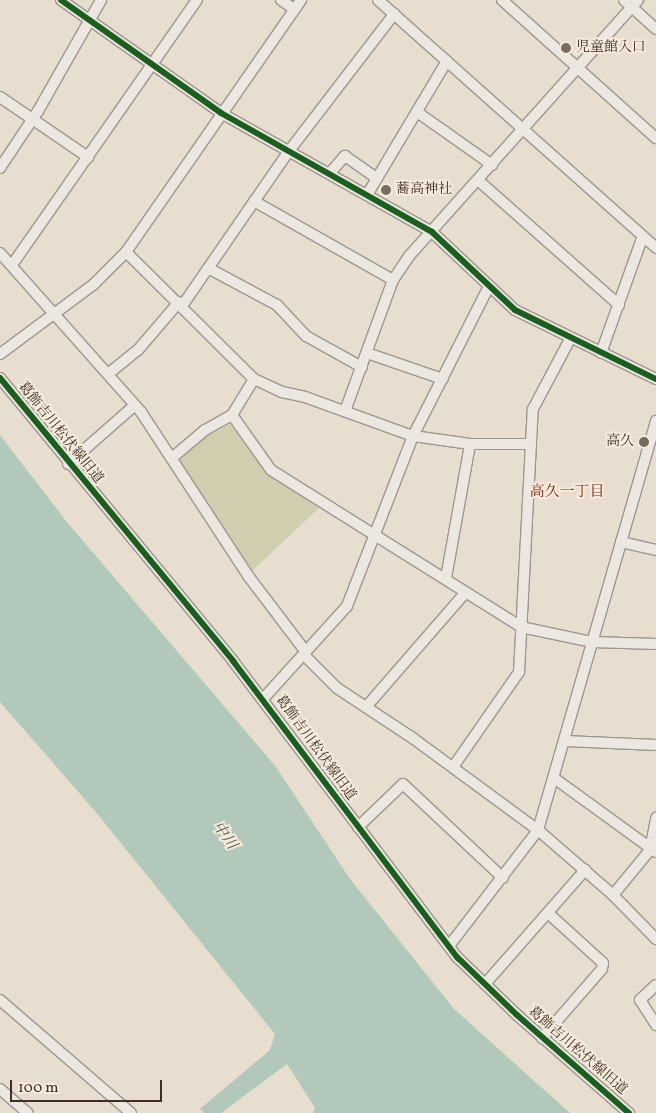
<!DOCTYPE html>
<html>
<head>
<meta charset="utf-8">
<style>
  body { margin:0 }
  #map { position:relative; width:656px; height:1113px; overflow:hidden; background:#e7ded0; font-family:Vollkorn,"Noto Serif JP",serif }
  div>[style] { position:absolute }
  .green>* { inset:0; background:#d0ceae }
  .water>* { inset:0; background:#b2c8ba }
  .roads { filter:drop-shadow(1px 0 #9e968e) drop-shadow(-1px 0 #9e968e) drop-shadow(0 1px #9e968e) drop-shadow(0 -1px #9e968e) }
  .minor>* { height:10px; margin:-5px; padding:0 5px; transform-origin:5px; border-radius:5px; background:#ece7e0 }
  .cycleway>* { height:6px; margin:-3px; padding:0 3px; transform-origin:3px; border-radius:3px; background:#1b5e20 }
  .dots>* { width:14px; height:14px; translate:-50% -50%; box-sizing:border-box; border:2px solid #f5ebdb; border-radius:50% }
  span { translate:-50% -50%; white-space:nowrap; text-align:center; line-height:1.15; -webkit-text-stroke:4px #f5ebdb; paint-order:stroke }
  .poi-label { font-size:14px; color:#402d25 }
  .left { translate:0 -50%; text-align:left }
  .right { translate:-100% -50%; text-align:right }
  .street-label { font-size:14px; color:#402d25 }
  .neighbourhood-label { font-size:15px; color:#7a1f14 }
  .water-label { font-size:15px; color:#575148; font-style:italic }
  .scale { position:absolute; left:10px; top:1080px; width:152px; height:22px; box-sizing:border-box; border:2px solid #402d25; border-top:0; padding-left:6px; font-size:15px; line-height:18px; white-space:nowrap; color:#402d25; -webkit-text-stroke:4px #f5ebdb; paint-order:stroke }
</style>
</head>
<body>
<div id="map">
  <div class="green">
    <i style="clip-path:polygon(230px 424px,267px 474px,320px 507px,252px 571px,178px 458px,208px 435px)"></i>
  </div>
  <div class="water">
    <i style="clip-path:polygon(0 435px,66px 521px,276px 767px,350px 879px,454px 1009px,570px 1113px,313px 1113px,315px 1108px,287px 1064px,221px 1113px,204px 1113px,200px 1109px,270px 1050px,275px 1034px,95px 811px,0 702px)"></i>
  </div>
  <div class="roads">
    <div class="minor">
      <i style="left:61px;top:0;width:196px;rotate:35.2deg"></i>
      <i style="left:221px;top:113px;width:242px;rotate:29.4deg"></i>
      <i style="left:432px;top:232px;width:114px;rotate:43.2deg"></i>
      <i style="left:515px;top:310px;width:157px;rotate:26.1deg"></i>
      <i style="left:281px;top:0;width:16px;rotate:35deg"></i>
      <i style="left:378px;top:0;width:373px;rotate:41.7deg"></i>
      <i style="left:502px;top:0;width:207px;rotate:41.9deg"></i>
      <i style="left:624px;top:0;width:43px;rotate:42.2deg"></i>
      <i style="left:0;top:97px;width:107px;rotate:34.3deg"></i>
      <i style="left:417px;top:112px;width:92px;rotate:35.2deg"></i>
      <i style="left:0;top:168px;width:69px;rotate:-56.3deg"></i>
      <i style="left:38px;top:111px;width:128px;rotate:-60.4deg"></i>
      <i style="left:330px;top:173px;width:23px;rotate:-49deg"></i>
      <i style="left:345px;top:156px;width:39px;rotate:35deg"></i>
      <i style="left:479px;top:181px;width:187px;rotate:41.5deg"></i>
      <i style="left:367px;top:195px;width:156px;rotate:-59.2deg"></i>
      <i style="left:254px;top:201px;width:160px;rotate:29.6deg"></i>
      <i style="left:126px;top:252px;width:180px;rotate:44.8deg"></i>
      <i style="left:254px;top:379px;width:31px;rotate:25deg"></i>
      <i style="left:282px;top:392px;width:24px;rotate:12deg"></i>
      <i style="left:305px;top:397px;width:115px;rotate:19.9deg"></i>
      <i style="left:413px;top:436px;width:58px;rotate:8deg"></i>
      <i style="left:470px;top:444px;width:61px"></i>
      <i style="left:0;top:253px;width:213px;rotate:48.4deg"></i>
      <i style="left:141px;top:412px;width:197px;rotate:56.8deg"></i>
      <i style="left:249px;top:577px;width:94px;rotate:52.8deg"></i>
      <i style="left:12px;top:265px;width:323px;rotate:-55.1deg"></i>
      <i style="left:208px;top:268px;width:78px;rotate:28.2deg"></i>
      <i style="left:277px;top:305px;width:42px;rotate:46.9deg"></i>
      <i style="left:306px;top:336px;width:64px;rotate:29deg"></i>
      <i style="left:182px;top:306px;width:188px;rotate:-55.4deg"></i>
      <i style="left:289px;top:151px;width:173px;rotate:-52.5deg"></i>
      <i style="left:367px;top:353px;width:80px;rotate:18.9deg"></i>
      <i style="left:601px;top:353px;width:124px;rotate:-70.3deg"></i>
      <i style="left:0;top:354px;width:116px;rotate:-36.6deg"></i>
      <i style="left:93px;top:285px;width:47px;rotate:-45deg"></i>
      <i style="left:126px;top:252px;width:307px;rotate:-55.2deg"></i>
      <i style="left:108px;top:374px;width:38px;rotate:-39deg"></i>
      <i style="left:138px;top:350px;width:63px;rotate:-49.5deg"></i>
      <i style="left:0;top:378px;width:367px;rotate:50.5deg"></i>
      <i style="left:233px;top:661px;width:373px;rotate:52.9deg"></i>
      <i style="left:458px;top:958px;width:82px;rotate:44deg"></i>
      <i style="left:517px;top:1015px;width:149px;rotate:41.2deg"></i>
      <i style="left:254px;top:379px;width:42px;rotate:121.4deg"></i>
      <i style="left:232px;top:415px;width:67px;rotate:54.7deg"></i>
      <i style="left:271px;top:470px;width:295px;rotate:32.1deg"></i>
      <i style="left:521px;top:627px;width:73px;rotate:11.9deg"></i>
      <i style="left:592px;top:642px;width:64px;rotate:1.8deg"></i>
      <i style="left:345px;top:411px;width:140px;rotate:-69.9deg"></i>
      <i style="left:393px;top:280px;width:30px;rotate:-56deg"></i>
      <i style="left:410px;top:255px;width:342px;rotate:-48.2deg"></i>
      <i style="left:173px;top:457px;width:42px;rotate:-40.2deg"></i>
      <i style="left:205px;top:430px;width:31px;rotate:-29deg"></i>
      <i style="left:68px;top:464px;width:89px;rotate:-41.4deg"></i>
      <i style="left:621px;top:542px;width:36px;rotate:13deg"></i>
      <i style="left:446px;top:578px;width:136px;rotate:-79.8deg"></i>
      <i style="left:304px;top:655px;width:47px;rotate:45deg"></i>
      <i style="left:337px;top:688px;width:92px;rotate:33.5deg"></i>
      <i style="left:414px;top:739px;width:154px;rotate:36.3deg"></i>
      <i style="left:538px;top:830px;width:99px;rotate:40.9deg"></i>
      <i style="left:613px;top:895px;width:62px;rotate:45.7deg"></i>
      <i style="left:263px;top:699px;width:125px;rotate:-47.9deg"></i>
      <i style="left:347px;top:606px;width:182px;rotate:-68.8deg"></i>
      <i style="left:413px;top:436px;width:168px;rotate:-63.1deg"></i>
      <i style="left:366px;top:707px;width:152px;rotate:-49deg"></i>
      <i style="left:565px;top:741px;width:91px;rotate:2.5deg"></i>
      <i style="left:453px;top:767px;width:116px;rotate:-55.2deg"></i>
      <i style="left:519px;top:672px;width:263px;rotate:-87deg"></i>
      <i style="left:533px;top:409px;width:79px;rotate:-62.1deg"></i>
      <i style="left:554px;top:778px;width:126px;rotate:36deg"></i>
      <i style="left:358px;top:827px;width:62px;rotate:-43.7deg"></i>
      <i style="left:403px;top:784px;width:137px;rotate:43.2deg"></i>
      <i style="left:613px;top:895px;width:58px;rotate:-50.6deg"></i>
      <i style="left:650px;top:850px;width:33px;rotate:-79deg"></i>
      <i style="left:449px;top:946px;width:146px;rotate:-52.5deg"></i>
      <i style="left:538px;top:830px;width:426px;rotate:-73.9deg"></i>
      <i style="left:485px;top:984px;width:152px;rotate:-48.7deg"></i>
      <i style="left:656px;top:985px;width:22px;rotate:137deg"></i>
      <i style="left:640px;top:1000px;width:30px;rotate:57deg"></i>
      <i style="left:0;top:1000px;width:173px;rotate:40.8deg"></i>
      <i style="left:542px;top:1038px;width:91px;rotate:-49deg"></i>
      <i style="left:602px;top:969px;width:6px;rotate:-81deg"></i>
      <i style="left:603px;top:963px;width:74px;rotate:-137.7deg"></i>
      <i style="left:0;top:1089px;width:37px;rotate:41deg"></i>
    </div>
  </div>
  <div class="cycleway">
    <i style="left:61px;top:0;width:196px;rotate:35.2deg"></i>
    <i style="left:221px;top:113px;width:242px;rotate:29.4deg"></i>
    <i style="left:432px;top:232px;width:114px;rotate:43.2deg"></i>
    <i style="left:515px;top:310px;width:157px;rotate:26.1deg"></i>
    <i style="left:0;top:378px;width:367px;rotate:50.5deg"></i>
    <i style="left:233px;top:661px;width:373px;rotate:52.9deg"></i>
    <i style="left:458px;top:958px;width:82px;rotate:44deg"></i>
    <i style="left:517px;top:1015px;width:149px;rotate:41.2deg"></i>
  </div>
  <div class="dots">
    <i style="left:566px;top:48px;background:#7a6b61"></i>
    <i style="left:386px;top:190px;background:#7a6b61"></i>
    <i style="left:644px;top:442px;background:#7a6b61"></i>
  </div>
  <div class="poi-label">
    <span class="left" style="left:576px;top:48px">児童館入口</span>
    <span class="left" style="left:396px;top:190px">蕎高神社</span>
    <span class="right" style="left:634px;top:442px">高久</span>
  </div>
  <div class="street-label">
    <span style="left:60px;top:433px;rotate:51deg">葛飾吉川松伏線旧道</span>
    <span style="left:315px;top:748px;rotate:54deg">葛飾吉川松伏線旧道</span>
    <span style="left:577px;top:1051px;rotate:41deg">葛飾吉川松伏線旧道</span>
  </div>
  <div class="neighbourhood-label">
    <span style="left:567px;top:493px">高久一丁目</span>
  </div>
  <div class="water-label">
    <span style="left:224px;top:836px;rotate:54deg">中川</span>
  </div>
  <div class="scale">100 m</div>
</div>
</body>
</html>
